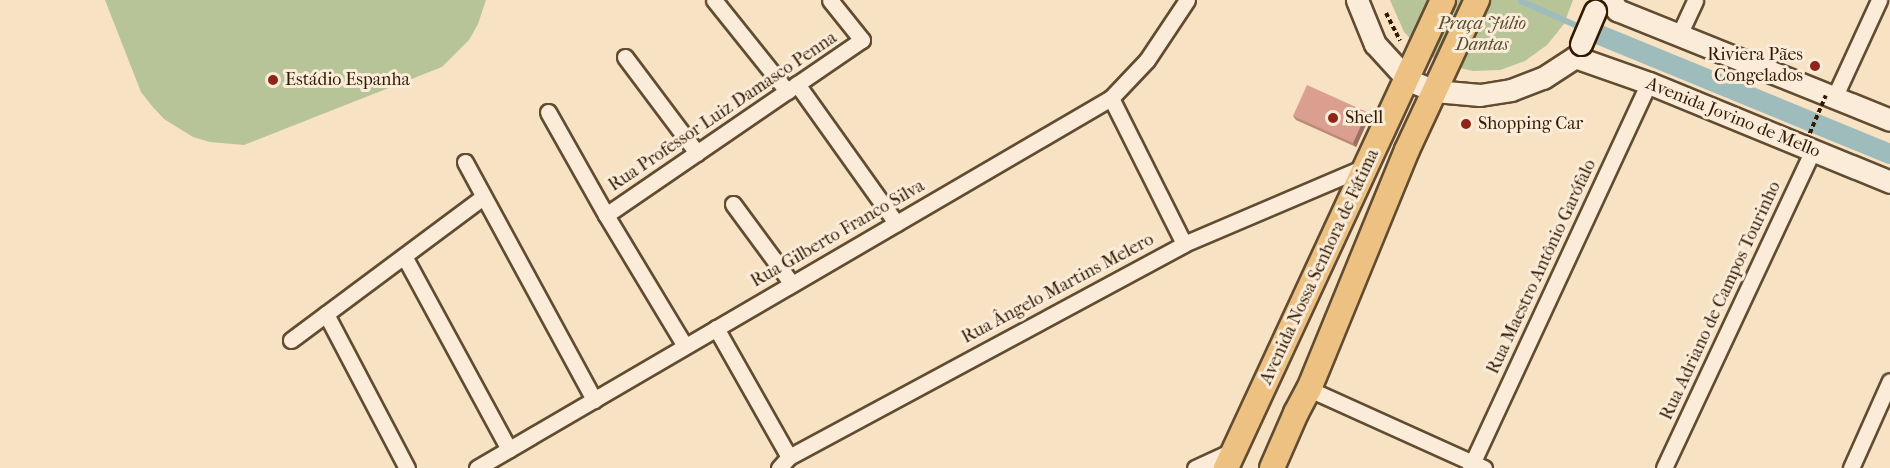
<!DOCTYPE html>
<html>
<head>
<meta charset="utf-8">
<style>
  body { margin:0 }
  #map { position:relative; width:1890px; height:468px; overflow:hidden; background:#f7e2c4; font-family:"IM FELL French Canon",serif }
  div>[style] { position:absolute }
  .green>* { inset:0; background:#b7c498 }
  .stream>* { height:6px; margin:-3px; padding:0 3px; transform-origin:3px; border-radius:3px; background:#9fbcbc }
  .canal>* { height:20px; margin:-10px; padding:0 10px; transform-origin:10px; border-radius:10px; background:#9fbcbc }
  .path>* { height:4px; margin-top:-2px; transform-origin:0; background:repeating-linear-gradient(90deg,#311a00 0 4.5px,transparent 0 7.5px) }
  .roads { filter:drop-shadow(2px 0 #624c31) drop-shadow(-2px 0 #624c31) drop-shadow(0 2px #624c31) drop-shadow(0 -2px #624c31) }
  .street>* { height:15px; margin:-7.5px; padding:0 7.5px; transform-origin:7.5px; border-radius:7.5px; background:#faecd9 }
  .secondary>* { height:21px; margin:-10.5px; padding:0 10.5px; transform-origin:10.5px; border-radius:10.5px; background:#faecd9 }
  .primary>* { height:24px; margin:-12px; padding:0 12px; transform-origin:12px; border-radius:12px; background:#ecc182 }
  .path-bridge>* { height:4px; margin-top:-2px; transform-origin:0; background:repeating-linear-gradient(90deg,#311a00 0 4.5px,transparent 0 7.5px) }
  .bridges { filter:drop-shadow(2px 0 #311a00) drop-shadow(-2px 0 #311a00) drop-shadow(0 2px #311a00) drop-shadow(0 -2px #311a00) }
  .secondary-bridge>* { height:21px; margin:-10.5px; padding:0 10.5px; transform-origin:10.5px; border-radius:10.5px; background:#faecd9 }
  .wall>* { inset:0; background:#bb897a }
  .shaded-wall>* { inset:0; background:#996f63 }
  .building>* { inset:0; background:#da9f8e }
  .dots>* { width:16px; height:16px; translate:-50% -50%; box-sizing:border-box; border:3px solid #faecd9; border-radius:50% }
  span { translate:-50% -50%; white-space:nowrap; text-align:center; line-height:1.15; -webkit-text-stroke:6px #faecd9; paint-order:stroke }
  .park-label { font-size:18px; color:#594d2e; font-style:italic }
  .poi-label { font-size:18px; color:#311a00 }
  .right { translate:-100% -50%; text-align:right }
  .left { translate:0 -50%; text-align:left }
  .street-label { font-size:18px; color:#311a00 }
</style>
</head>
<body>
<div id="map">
  <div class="green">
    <i style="clip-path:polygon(105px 0,486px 0,478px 24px,469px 40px,442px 67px,244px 145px,210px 142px,193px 137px,164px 119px,152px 106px,141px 92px)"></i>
    <i style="clip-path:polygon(1390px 0,1573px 0,1564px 24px,1547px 45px,1525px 61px,1500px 70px,1473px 71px,1447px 65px,1423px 52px,1404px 32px)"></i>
  </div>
  <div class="stream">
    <i style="left:1521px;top:1px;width:69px;rotate:24deg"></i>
  </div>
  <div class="canal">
    <i style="left:1590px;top:31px;width:324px;rotate:22.3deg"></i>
  </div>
  <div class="path">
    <i style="left:1386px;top:13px;width:31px;rotate:63deg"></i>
  </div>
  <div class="roads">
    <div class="street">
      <i style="left:714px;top:0;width:117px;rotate:51.3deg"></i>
      <i style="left:1679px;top:35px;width:38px;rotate:-65deg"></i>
      <i style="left:625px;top:57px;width:120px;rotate:53.1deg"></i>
      <i style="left:797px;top:84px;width:171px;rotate:54.5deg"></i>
      <i style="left:1111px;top:98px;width:163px;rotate:63.4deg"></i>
      <i style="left:1834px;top:98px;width:108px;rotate:-65.3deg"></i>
      <i style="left:548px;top:112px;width:118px;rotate:60.6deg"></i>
      <i style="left:606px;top:215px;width:153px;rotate:58.9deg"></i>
      <i style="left:465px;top:162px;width:271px;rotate:61.5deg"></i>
      <i style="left:733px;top:204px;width:99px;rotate:53.6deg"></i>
      <i style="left:606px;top:215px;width:310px;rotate:-34.4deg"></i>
      <i style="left:862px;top:40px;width:51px;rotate:-128.7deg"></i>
      <i style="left:404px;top:256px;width:220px;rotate:61.5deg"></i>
      <i style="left:326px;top:314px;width:174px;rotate:62.3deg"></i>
      <i style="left:716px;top:328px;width:148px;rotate:60.5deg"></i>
      <i style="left:291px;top:340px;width:239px;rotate:-36.7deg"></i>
      <i style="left:1309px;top:389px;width:192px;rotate:24.3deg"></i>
      <i style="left:477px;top:468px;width:734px;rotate:-30.27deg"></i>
      <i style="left:1111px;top:98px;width:52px;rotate:-46.5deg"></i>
      <i style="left:1147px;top:60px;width:72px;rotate:-56.3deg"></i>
      <i style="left:779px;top:468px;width:15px;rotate:-48deg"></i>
      <i style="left:789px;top:457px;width:449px;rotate:-28.3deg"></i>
      <i style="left:1184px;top:244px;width:199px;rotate:-23.1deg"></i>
      <i style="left:1195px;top:468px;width:43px;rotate:-24.8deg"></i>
      <i style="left:1470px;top:468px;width:425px;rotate:-65.1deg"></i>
      <i style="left:1664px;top:468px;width:351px;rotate:-64.9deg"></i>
      <i style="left:1851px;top:468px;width:95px;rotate:-65.9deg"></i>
    </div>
    <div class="secondary">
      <i style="left:1357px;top:0;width:48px;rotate:67.8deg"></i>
      <i style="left:1375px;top:44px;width:49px;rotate:47.5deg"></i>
      <i style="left:1408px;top:80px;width:29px;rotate:22deg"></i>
      <i style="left:1435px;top:91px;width:45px;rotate:5.1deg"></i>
      <i style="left:1480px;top:95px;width:31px;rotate:-9deg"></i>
      <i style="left:1511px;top:90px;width:34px;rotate:-21deg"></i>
      <i style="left:1543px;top:78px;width:38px;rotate:-33deg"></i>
      <i style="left:1611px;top:0;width:12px;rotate:59deg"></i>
      <i style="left:1617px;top:10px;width:294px;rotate:21.9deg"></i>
      <i style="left:1575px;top:57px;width:78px;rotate:19.4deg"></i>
      <i style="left:1649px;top:83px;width:261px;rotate:22.3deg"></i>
    </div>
    <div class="primary">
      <i style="left:1226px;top:468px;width:516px;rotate:-65.12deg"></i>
      <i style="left:1272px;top:468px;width:60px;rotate:-66.4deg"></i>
      <i style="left:1296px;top:413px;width:27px;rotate:-62deg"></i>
      <i style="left:1309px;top:389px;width:258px;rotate:-67.7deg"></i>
      <i style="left:1407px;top:150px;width:166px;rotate:-65deg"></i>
    </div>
  </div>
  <div class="path-bridge">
    <i style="left:1804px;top:147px;width:56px;rotate:-67.1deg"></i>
  </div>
  <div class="bridges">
    <div class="secondary-bridge">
      <i style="left:1581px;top:44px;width:36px;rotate:-67deg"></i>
    </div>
  </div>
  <div class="wall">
    <i style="clip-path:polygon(1367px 112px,1370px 116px,1356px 147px,1296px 120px,1293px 116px)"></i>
  </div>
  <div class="shaded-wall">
    <i style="clip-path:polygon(1367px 112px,1370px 116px,1356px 147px,1353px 143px)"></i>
  </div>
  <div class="building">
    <i style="clip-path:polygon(1307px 85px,1367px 112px,1353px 143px,1293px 116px)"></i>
  </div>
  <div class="dots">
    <i style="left:1815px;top:66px;background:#8f2418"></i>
    <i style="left:273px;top:80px;background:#8f2418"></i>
    <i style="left:1333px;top:118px;background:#8f2418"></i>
    <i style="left:1466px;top:124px;background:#8f2418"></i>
  </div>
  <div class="park-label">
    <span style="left:1482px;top:35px">Praça Júlio<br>Dantas</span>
  </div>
  <div class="poi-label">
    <span class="right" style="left:1803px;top:66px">Riviera Pães<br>Congelados</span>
    <span class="left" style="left:285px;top:80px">Estádio Espanha</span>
    <span class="left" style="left:1345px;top:118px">Shell</span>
    <span class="left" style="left:1478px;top:124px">Shopping Car</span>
  </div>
  <div class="street-label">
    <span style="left:723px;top:112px;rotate:-34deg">Rua Professor Luiz Damasco Penna</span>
    <span style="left:1733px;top:118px;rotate:22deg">Avenida Jovino de Mello</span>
    <span style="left:838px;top:234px;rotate:-30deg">Rua Gilberto Franco Silva</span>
    <span style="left:1320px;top:267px;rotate:-65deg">Avenida Nossa Senhora de Fátima</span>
    <span style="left:1542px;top:267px;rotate:-65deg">Rua Maestro Antônio Garófalo</span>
    <span style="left:1058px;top:289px;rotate:-28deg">Rua Ângelo Martins Melero</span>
    <span style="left:1721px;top:301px;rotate:-65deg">Rua Adriano de Campos Tourinho</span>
  </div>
</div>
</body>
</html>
